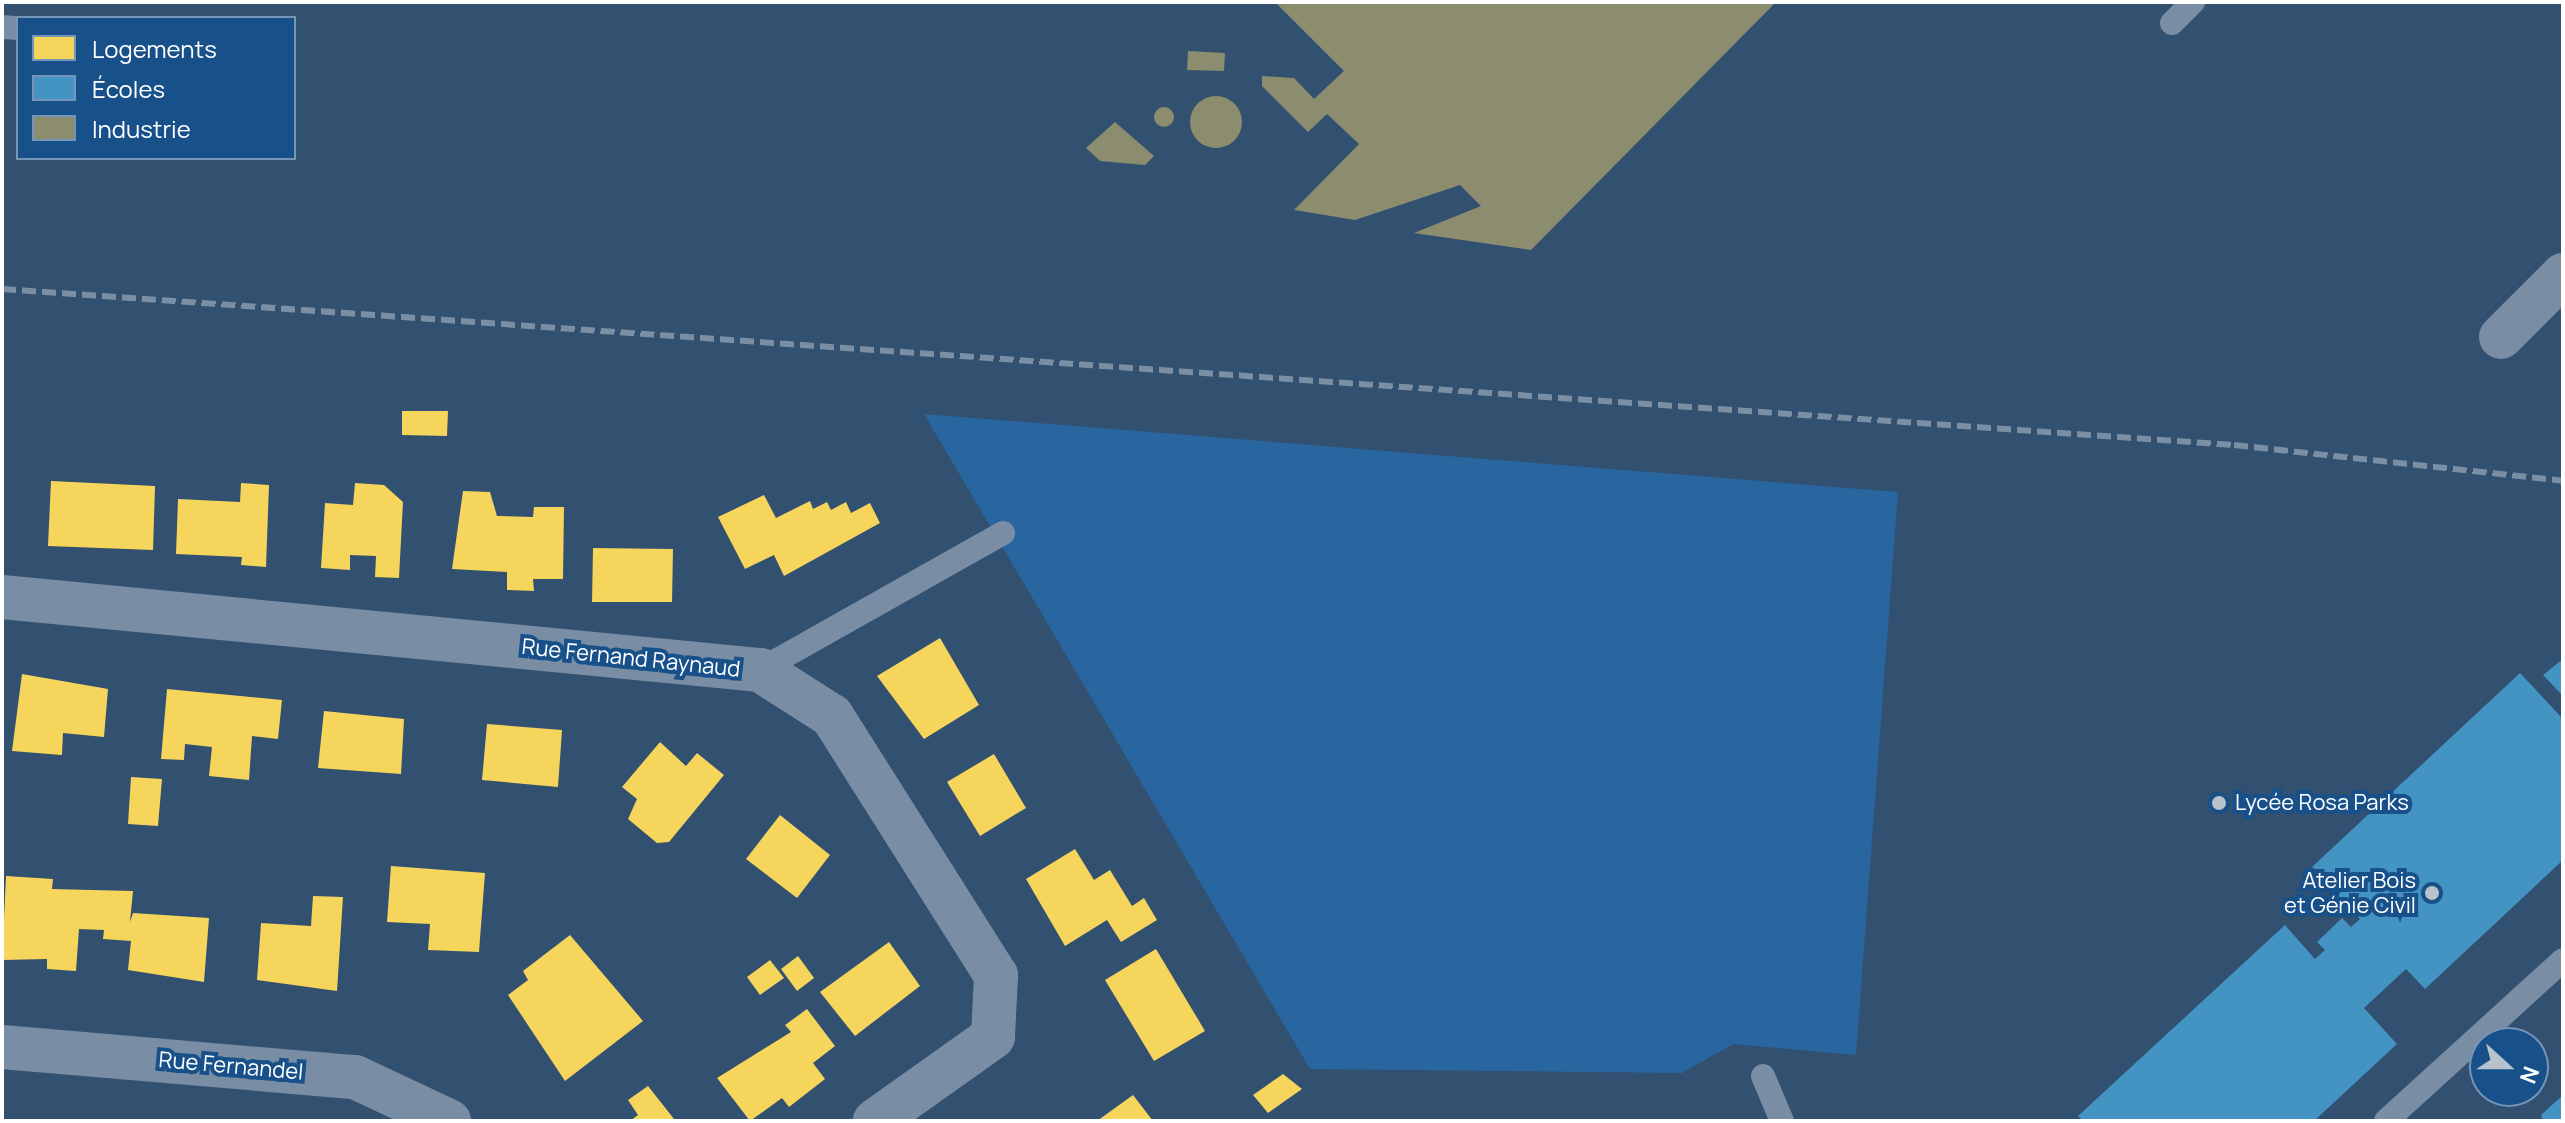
<!DOCTYPE html>
<html>
<head>
<meta charset="utf-8">
<style>
  body { margin:0 }
  #map { position:relative; width:2565px; height:1123px; overflow:hidden; background:#32506f; font-family:Manrope,sans-serif }
  div>[style] { position:absolute }
  .green>* { inset:0; background:#29659f }
  .homes>* { inset:0; background:#f6d55c }
  .schools>* { inset:0; background:#4393c3 }
  .industry>* { inset:0; background:#8c8c6e }
  .round { border-radius:50% }
  .lane>* { height:24px; margin:-12px; padding:0 12px; transform-origin:12px; border-radius:12px; background:#798ea4 }
  .street>* { height:44px; margin:-22px; padding:0 22px; transform-origin:22px; border-radius:22px; background:#798ea4 }
  .rail>* { height:6px; margin-top:-3px; transform-origin:0; background:repeating-linear-gradient(90deg,#7a8fa3 0 14px,transparent 0 20px) }
  .dots>* { width:22px; height:22px; translate:-50% -50%; box-sizing:border-box; border:4px solid #185089; border-radius:50% }
  span { translate:-50% -50%; white-space:nowrap; text-align:center; line-height:1.15; -webkit-text-stroke:8px #185089; paint-order:stroke }
  .street-label { font-size:22px; color:#fff }
  .poi-label { font-size:22px; color:#fff }
  .left { translate:0 -50%; text-align:left }
  .right { translate:-100% -50%; text-align:right }
  .frame { position:absolute; inset:0; border:4px solid #fff; pointer-events:none }
  .legend { position:absolute; left:16px; top:16px; width:280px; height:144px; box-sizing:border-box; background:#185089; border:2px solid #7496b8; margin:0; padding:10px 14px; list-style:none; font-size:24px; color:#fff }
  .legend li { display:flex; align-items:center; gap:16px; height:40px }
  .legend b { width:40px; border:2px solid #7496b8 }
  .north { position:absolute; left:2469px; top:1027px; width:80px; height:80px; box-sizing:border-box; background:#185089; border:2px solid #7496b8; border-radius:50%; rotate:111deg; font-size:22px; font-weight:700; line-height:32px; text-align:center; color:#fff }
  .north::after { content:''; display:block; margin:auto; width:28px; height:36px; background:#b7c2cd; clip-path:polygon(50% 0,100% 100%,50% 72%,0 100%) }
</style>
</head>
<body>
<div id="map">
  <div class="green">
    <i style="clip-path:polygon(924px 414px,1898px 492px,1856px 1055px,1733px 1044px,1682px 1073px,1310px 1069px)"></i>
  </div>
  <div class="homes">
    <i style="clip-path:polygon(402px 411px,448px 411px,447px 436px,402px 435px)"></i>
    <i style="clip-path:polygon(51px 481px,155px 486px,153px 550px,48px 546px)"></i>
    <i style="clip-path:polygon(241px 483px,269px 485px,266px 567px,241px 565px,242px 557px,176px 554px,178px 499px,240px 502px)"></i>
    <i style="clip-path:polygon(355px 483px,384px 485px,403px 502px,399px 578px,375px 577px,376px 556px,350px 555px,350px 570px,321px 568px,325px 503px,353px 505px)"></i>
    <i style="clip-path:polygon(463px 491px,490px 492px,497px 516px,533px 517px,534px 507px,564px 507px,563px 579px,533px 579px,534px 591px,507px 590px,507px 572px,452px 569px)"></i>
    <i style="clip-path:polygon(764px 495px,776px 518px,810px 501px,813px 509px,827px 502px,831px 510px,846px 502px,851px 513px,870px 503px,880px 523px,784px 576px,774px 555px,745px 569px,718px 517px)"></i>
    <i style="clip-path:polygon(593px 548px,673px 549px,672px 602px,592px 602px)"></i>
    <i style="clip-path:polygon(940px 638px,979px 705px,924px 739px,877px 676px)"></i>
    <i style="clip-path:polygon(22px 674px,108px 689px,104px 737px,63px 733px,62px 755px,12px 751px)"></i>
    <i style="clip-path:polygon(167px 689px,282px 700px,278px 739px,252px 736px,249px 780px,209px 776px,212px 747px,185px 744px,184px 760px,161px 759px)"></i>
    <i style="clip-path:polygon(324px 711px,404px 719px,401px 774px,318px 768px)"></i>
    <i style="clip-path:polygon(487px 724px,562px 730px,558px 787px,482px 780px)"></i>
    <i style="clip-path:polygon(660px 742px,686px 766px,697px 753px,724px 775px,669px 842px,657px 843px,628px 819px,637px 799px,622px 787px)"></i>
    <i style="clip-path:polygon(994px 754px,1026px 808px,980px 836px,947px 782px)"></i>
    <i style="clip-path:polygon(131px 777px,162px 779px,158px 826px,128px 824px)"></i>
    <i style="clip-path:polygon(780px 815px,830px 855px,797px 898px,746px 859px)"></i>
    <i style="clip-path:polygon(1075px 849px,1094px 880px,1110px 870px,1132px 906px,1144px 898px,1157px 920px,1121px 942px,1107px 920px,1065px 946px,1026px 879px)"></i>
    <i style="clip-path:polygon(391px 866px,485px 873px,479px 952px,428px 950px,430px 924px,387px 922px)"></i>
    <i style="clip-path:polygon(6px 876px,53px 879px,52px 889px,133px 891px,130px 922px,133px 913px,209px 918px,204px 982px,128px 970px,131px 941px,103px 939px,104px 930px,79px 929px,76px 971px,47px 969px,47px 959px,2px 960px)"></i>
    <i style="clip-path:polygon(313px 896px,343px 897px,337px 991px,257px 980px,261px 923px,311px 926px)"></i>
    <i style="clip-path:polygon(570px 935px,643px 1021px,565px 1081px,508px 995px,528px 980px,523px 971px)"></i>
    <i style="clip-path:polygon(889px 942px,920px 986px,855px 1036px,820px 992px)"></i>
    <i style="clip-path:polygon(1156px 949px,1205px 1031px,1154px 1061px,1105px 980px)"></i>
    <i style="clip-path:polygon(798px 956px,814px 978px,797px 991px,781px 969px)"></i>
    <i style="clip-path:polygon(770px 960px,784px 978px,760px 995px,747px 977px)"></i>
    <i style="clip-path:polygon(807px 1009px,835px 1046px,813px 1063px,825px 1079px,789px 1107px,782px 1098px,750px 1121px,717px 1078px,791px 1032px,785px 1025px)"></i>
    <i style="clip-path:polygon(1283px 1074px,1302px 1089px,1268px 1113px,1253px 1095px)"></i>
    <i style="clip-path:polygon(648px 1086px,674px 1119px,672px 1121px,630px 1121px,638px 1115px,628px 1100px)"></i>
    <i style="clip-path:polygon(1133px 1095px,1153px 1121px,1097px 1121px)"></i>
  </div>
  <div class="schools">
    <i style="clip-path:polygon(2563px 659px,2563px 696px,2543px 675px)"></i>
    <i style="clip-path:polygon(2520px 673px,2563px 719px,2563px 860px,2425px 989px,2406px 969px,2364px 1008px,2397px 1044px,2314px 1121px,2083px 1121px,2078px 1116px,2285px 925px,2315px 959px,2325px 950px,2317px 942px,2342px 918px,2351px 927px,2360px 919px,2312px 867px)"></i>
    <i style="clip-path:polygon(2563px 1095px,2563px 1121px,2543px 1121px,2541px 1115px)"></i>
  </div>
  <div class="industry">
    <i style="clip-path:polygon(1275px 2px,1776px 2px,1531px 250px,1414px 233px,1481px 206px,1460px 185px,1355px 220px,1294px 210px,1359px 144px,1327px 114px,1308px 132px,1262px 86px,1262px 76px,1294px 78px,1314px 99px,1344px 71px)"></i>
    <i style="clip-path:polygon(1188px 51px,1225px 53px,1224px 71px,1187px 70px)"></i>
    <i class="round" style="left:1190px;top:96px;width:52px;height:52px"></i>
    <i class="round" style="left:1154px;top:107px;width:20px;height:20px"></i>
    <i style="clip-path:polygon(1115px 122px,1154px 156px,1145px 165px,1100px 161px,1086px 148px)"></i>
  </div>
  <div class="lane">
    <i style="left:2172px;top:23px;width:30px;rotate:-45deg"></i>
    <i style="left:2px;top:27px;width:16px;rotate:4deg"></i>
    <i style="left:760px;top:670px;width:279px;rotate:-29.4deg"></i>
    <i style="left:1763px;top:1076px;width:49px;rotate:67.1deg"></i>
    <i style="left:2386px;top:1121px;width:239px;rotate:-42.3deg"></i>
  </div>
  <div class="street">
    <i style="left:2501px;top:337px;width:88px;rotate:-45deg"></i>
    <i style="left:2px;top:597px;width:762px;rotate:5.5deg"></i>
    <i style="left:760px;top:670px;width:85px;rotate:32.6deg"></i>
    <i style="left:832px;top:716px;width:307px;rotate:57.7deg"></i>
    <i style="left:996px;top:975px;width:62px;rotate:92.8deg"></i>
    <i style="left:993px;top:1037px;width:145px;rotate:144.6deg"></i>
    <i style="left:2px;top:1047px;width:354px;rotate:4.9deg"></i>
    <i style="left:355px;top:1077px;width:104px;rotate:25.1deg"></i>
  </div>
  <div class="rail">
    <i style="left:2px;top:289px;width:2237px;rotate:4deg"></i>
    <i style="left:2234px;top:445px;width:331px;rotate:6.2deg"></i>
  </div>
  <div class="dots">
    <i style="left:2219px;top:803px;background:#b7c2cd"></i>
    <i style="left:2432px;top:893px;background:#b7c2cd"></i>
  </div>
  <div class="street-label">
    <span style="left:631px;top:658px;rotate:6deg">Rue Fernand Raynaud</span>
    <span style="left:231px;top:1066px;rotate:5deg">Rue Fernandel</span>
  </div>
  <div class="poi-label">
    <span class="left" style="left:2235px;top:803px">Lycée Rosa Parks</span>
    <span class="right" style="left:2416px;top:893px">Atelier Bois<br>et Génie Civil</span>
  </div>
  <div class="frame"></div>
  <ul class="legend">
  <li><b style="height:22px;background:#f6d55c"></b>Logements</li>
  <li><b style="height:22px;background:#4393c3"></b>Écoles</li>
  <li><b style="height:22px;background:#8c8c6e"></b>Industrie</li>
  </ul>
  <div class="north">N</div>
</div>
</body>
</html>
